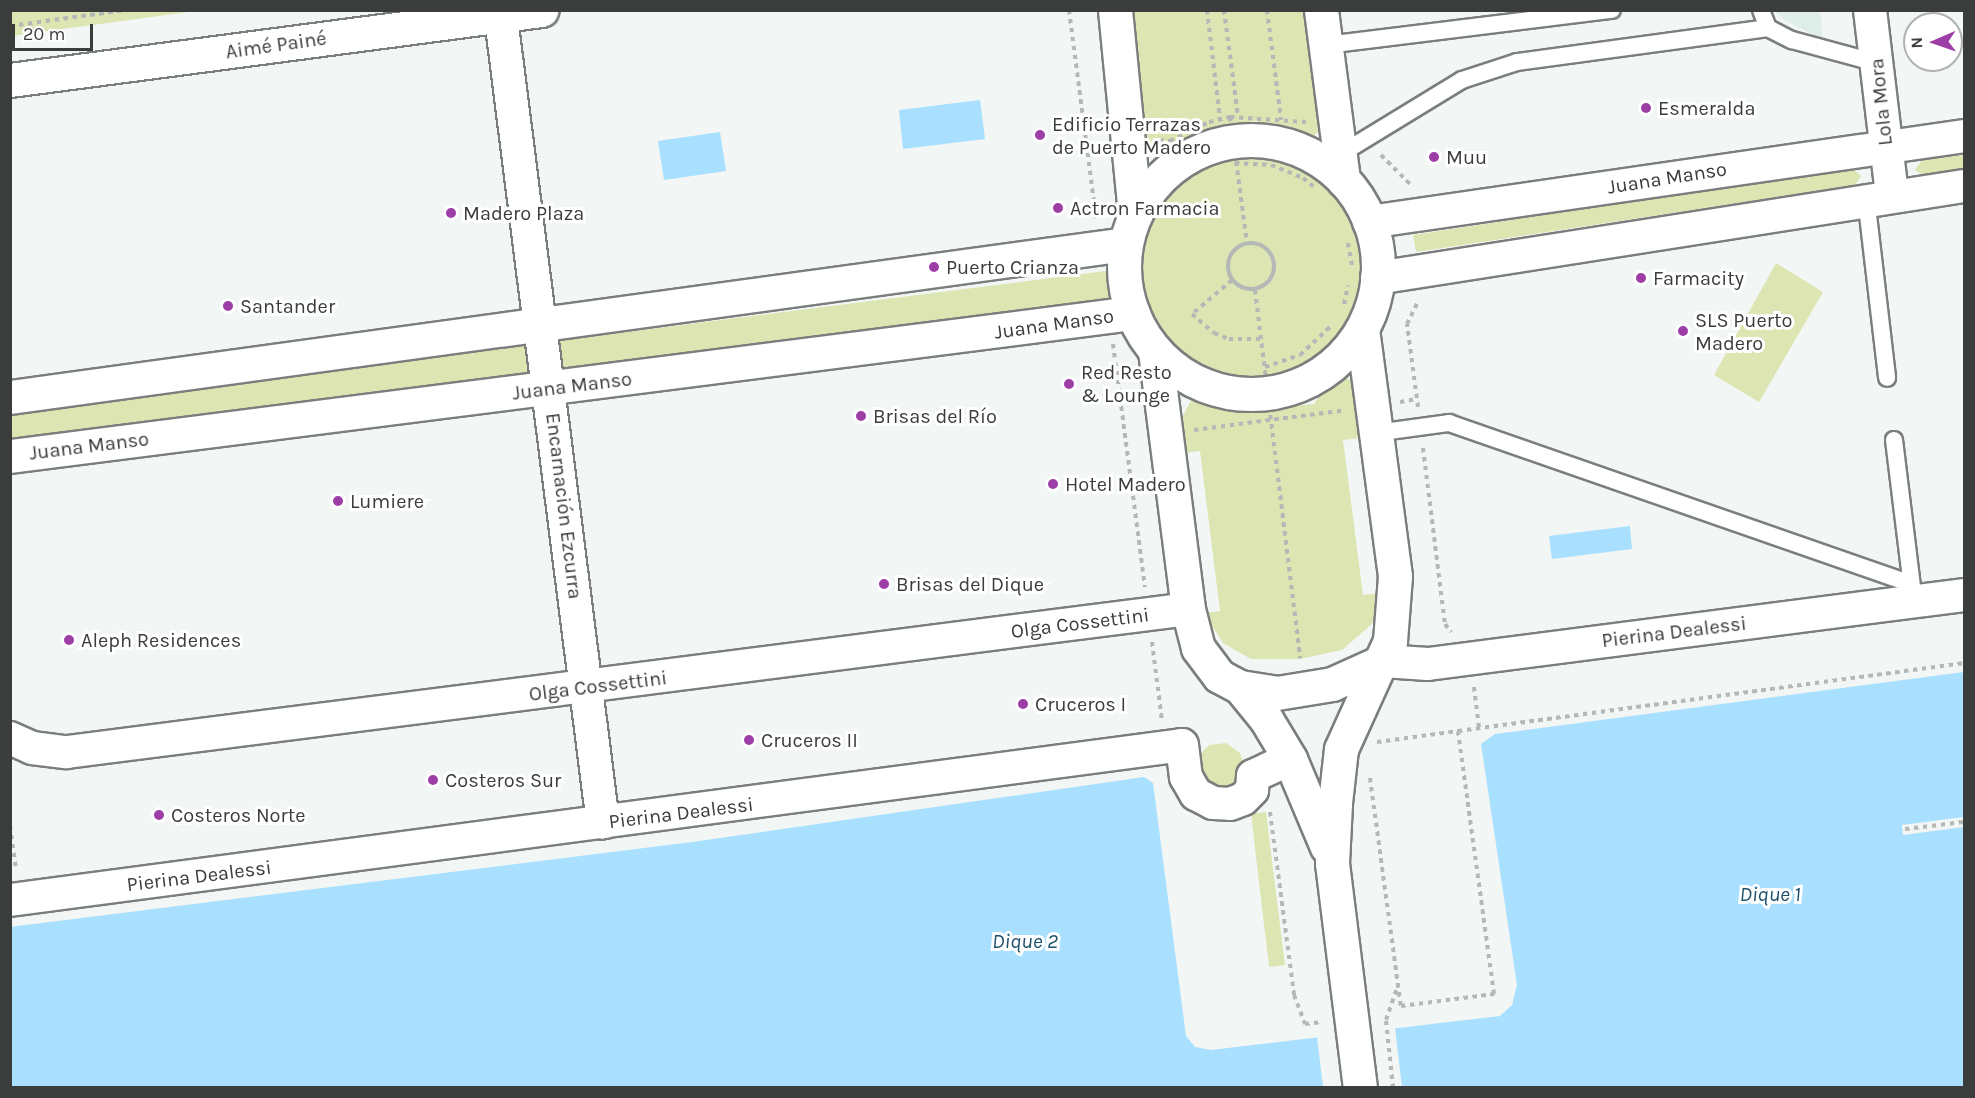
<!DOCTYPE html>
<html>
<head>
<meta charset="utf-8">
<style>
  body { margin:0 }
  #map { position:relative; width:1975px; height:1098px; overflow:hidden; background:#f2f7f5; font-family:Karla,sans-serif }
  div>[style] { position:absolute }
  .built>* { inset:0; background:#dfeee9 }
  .green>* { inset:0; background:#dde5b2 }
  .round { border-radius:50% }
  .water>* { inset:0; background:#a9dfff }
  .pier>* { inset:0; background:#f2f7f5 }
  .path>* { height:4px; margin-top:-2px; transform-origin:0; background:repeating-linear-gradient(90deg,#b4b8b6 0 4.5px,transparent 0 9px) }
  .path>.ring { margin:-2px; padding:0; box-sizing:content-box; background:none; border:4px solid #b4b8b6; border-radius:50% }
  .roads { filter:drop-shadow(2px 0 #7a7f7d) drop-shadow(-2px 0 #7a7f7d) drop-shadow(0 2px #7a7f7d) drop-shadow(0 -2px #7a7f7d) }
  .lane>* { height:16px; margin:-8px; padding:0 8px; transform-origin:8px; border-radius:8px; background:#fff }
  .street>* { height:32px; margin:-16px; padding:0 16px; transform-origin:16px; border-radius:16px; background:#fff }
  .secondary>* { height:33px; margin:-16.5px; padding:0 16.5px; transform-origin:16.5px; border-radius:16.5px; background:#fff }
  .secondary>.ring { margin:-16.5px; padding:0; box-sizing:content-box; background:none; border:33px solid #fff; border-radius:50% }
  .dots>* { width:16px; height:16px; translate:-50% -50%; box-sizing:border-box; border:3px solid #fff; border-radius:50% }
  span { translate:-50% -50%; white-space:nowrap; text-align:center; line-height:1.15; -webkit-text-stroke:6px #fff; paint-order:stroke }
  .street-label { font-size:20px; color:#3a3d3c }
  .poi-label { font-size:20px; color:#3a3d3c }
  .left { translate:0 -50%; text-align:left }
  .water-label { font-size:21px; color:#1c516c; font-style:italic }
  .frame { position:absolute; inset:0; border:12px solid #3a3d3c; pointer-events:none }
  .north { position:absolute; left:1903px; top:12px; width:60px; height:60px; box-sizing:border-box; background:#fff; border:2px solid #b0b1b1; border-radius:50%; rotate:268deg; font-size:16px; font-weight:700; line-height:24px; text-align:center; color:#3a3d3c }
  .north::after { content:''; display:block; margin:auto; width:21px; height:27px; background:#9d3ea6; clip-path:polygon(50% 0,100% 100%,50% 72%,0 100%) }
  .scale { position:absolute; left:12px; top:24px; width:81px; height:27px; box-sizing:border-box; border:3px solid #3a3d3c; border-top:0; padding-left:8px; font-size:18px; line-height:21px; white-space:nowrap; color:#3a3d3c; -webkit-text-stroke:4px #fff; paint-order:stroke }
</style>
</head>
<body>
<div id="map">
  <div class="built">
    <i style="clip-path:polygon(1775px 11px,1820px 11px,1823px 40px,1784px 20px)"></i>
  </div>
  <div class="green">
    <i style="clip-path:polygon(11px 10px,196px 10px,196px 11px,11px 36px)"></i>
    <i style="clip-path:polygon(1125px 11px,1306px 11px,1322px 127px,1314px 136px,1304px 138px,1256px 121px,1207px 130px,1159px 156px,1149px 153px,1143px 142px)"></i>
    <i class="round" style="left:1138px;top:152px;width:226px;height:226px"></i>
    <i style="clip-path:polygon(1964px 155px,1964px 172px,1926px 177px,1915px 170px,1922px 160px)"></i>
    <i style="clip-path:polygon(1852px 168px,1861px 176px,1855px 185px,1416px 252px,1413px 235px)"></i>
    <i style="clip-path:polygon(1776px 263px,1823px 292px,1759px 402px,1714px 375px)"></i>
    <i style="clip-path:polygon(1113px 270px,1117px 303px,11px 445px,10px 411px)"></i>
    <i style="clip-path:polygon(1345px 377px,1354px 383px,1360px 438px,1343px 440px,1363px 595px,1381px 593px,1372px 624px,1342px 650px,1300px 659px,1251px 659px,1223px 643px,1204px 613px,1220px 611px,1200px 451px,1184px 453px,1181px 420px,1190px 402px,1202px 396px,1238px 411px,1314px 404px,1331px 378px)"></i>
    <i style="clip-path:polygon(1226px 743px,1240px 753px,1245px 768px,1235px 789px,1204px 789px,1197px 757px,1209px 745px)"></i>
    <i style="clip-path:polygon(1266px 812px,1285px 965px,1269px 967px,1251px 814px)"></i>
  </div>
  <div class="water">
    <i style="clip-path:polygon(980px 100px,985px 139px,903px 149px,899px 110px)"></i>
    <i style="clip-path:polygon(720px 132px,726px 171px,664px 180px,658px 141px)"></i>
    <i style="clip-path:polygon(1630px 526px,1632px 549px,1552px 559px,1549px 536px)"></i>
    <i style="clip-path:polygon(1964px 672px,1964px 1087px,11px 1087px,10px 927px,692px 842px,1144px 777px,1153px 783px,1186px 1036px,1195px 1047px,1211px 1050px,1500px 1016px,1512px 1005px,1517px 985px,1481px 744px,1495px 734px)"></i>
  </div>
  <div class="pier">
    <i style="clip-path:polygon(1964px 817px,1964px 827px,1903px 835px,1902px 825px)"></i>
    <i style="clip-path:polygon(1395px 1028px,1402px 1087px,1323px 1087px,1317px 1037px)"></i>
  </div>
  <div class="path">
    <i style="left:1069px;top:10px;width:210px;rotate:82.6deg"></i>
    <i style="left:1207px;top:10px;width:110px;rotate:83.2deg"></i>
    <i style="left:1224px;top:10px;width:107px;rotate:82.5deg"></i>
    <i style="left:1267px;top:10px;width:111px;rotate:82.7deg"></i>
    <i style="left:10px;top:26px;width:117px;rotate:-7.9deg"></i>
    <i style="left:1230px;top:117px;width:127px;rotate:82.3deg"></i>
    <i style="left:1159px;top:140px;width:11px;rotate:5deg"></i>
    <i style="left:1170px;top:141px;width:43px;rotate:-26deg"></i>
    <i style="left:1209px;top:122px;width:22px;rotate:-13deg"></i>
    <i style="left:1230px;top:117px;width:76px;rotate:3.8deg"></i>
    <i style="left:1381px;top:155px;width:44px;rotate:45deg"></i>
    <i style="left:1235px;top:163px;width:36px;rotate:3deg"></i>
    <i style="left:1271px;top:165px;width:35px;rotate:22deg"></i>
    <i style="left:1303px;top:178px;width:14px;rotate:39deg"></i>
    <i class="ring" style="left:1228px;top:243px;width:42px;height:42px"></i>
    <i style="left:1348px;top:243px;width:23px;rotate:80deg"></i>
    <i style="left:1232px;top:280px;width:52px;rotate:139.6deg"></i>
    <i style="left:1192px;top:314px;width:29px;rotate:41deg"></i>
    <i style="left:1214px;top:333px;width:16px;rotate:22deg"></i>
    <i style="left:1229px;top:339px;width:32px"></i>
    <i style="left:1255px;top:290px;width:371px;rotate:83deg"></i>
    <i style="left:1344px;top:304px;width:19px;rotate:-78deg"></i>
    <i style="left:1113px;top:344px;width:245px;rotate:82.5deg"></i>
    <i style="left:1265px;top:367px;width:37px;rotate:-19deg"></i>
    <i style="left:1300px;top:355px;width:42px;rotate:-43.1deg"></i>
    <i style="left:1400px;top:402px;width:17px;rotate:-10deg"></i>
    <i style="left:1418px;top:407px;width:84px;rotate:-97.5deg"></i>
    <i style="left:1407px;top:324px;width:25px;rotate:-64deg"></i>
    <i style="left:1194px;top:430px;width:152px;rotate:-7.5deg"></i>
    <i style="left:1423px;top:448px;width:177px;rotate:82.9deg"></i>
    <i style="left:1445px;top:624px;width:10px;rotate:53deg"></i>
    <i style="left:1152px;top:642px;width:80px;rotate:82.8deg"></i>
    <i style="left:1474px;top:687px;width:41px;rotate:83deg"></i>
    <i style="left:1377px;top:742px;width:82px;rotate:-7.7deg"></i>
    <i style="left:1370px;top:778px;width:230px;rotate:82.3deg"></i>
    <i style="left:1401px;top:1006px;width:94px;rotate:-7.4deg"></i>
    <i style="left:1494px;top:994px;width:265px;rotate:-97.8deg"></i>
    <i style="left:1458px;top:731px;width:511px;rotate:-7.65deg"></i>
    <i style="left:1270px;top:812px;width:185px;rotate:82.5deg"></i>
    <i style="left:1294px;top:995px;width:31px;rotate:69deg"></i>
    <i style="left:1305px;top:1024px;width:17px;rotate:-7deg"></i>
    <i style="left:10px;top:826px;width:43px;rotate:82.1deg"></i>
    <i style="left:1905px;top:829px;width:59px;rotate:-6.8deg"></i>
    <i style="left:1393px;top:1088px;width:68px;rotate:-95.9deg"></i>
    <i style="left:1386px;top:1020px;width:34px;rotate:-71deg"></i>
  </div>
  <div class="roads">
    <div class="lane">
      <i style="left:1761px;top:10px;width:19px;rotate:69deg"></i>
      <i style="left:1768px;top:28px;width:27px;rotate:27deg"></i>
      <i style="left:1792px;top:40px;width:88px;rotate:15.1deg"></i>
      <i style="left:1326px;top:45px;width:288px;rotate:-7deg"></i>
      <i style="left:1339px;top:155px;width:144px;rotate:-31.4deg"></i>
      <i style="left:1462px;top:80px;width:58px;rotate:-18.1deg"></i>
      <i style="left:1517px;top:62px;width:253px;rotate:-7.7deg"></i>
      <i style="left:1866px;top:198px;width:181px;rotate:83.3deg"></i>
      <i style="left:1375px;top:433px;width:75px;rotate:-7.7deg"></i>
      <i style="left:1449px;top:423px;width:489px;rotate:19.2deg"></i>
      <i style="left:1894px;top:440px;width:156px;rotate:83deg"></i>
    </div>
    <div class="street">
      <i style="left:500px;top:10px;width:819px;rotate:82.78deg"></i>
      <i style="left:1870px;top:10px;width:185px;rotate:83.2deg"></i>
      <i style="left:1369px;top:222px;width:601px;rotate:-8.22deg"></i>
      <i style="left:1377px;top:278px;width:594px;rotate:-8.91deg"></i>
      <i style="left:1383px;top:661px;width:45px;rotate:3.8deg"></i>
      <i style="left:1428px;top:664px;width:540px;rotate:-7.34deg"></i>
      <i style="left:10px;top:738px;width:24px;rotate:24deg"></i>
      <i style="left:32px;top:748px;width:35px;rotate:7deg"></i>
      <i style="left:67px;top:752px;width:1130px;rotate:-7.27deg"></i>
      <i style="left:10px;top:900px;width:1182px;rotate:-7.53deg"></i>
      <i style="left:1182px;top:745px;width:32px;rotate:83deg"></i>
      <i style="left:1186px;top:777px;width:20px;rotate:60deg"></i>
      <i style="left:1196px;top:794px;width:19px;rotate:28deg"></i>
      <i style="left:1213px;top:803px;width:17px;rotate:3deg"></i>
      <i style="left:1230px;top:804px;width:14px;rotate:-21deg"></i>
      <i style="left:1243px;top:799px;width:13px;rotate:-45deg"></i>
      <i style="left:1252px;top:790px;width:14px;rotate:-86deg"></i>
      <i style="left:1253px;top:776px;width:41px;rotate:-24.7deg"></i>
    </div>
    <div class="secondary">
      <i style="left:1115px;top:10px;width:205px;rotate:84.4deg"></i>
      <i style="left:1321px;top:10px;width:171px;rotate:82.6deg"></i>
      <i style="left:10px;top:80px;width:536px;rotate:-7.51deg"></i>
      <i class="ring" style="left:1124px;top:140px;width:221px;height:221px"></i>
      <i style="left:1155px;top:351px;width:260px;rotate:82.7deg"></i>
      <i style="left:1188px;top:609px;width:40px;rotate:75.6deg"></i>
      <i style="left:1198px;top:648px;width:35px;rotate:53deg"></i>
      <i style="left:1219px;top:676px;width:24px;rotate:28deg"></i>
      <i style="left:1240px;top:687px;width:37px;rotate:9deg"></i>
      <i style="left:1277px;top:693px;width:56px;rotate:-9.3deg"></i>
      <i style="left:1332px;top:684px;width:56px;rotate:-24.3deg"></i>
      <i style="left:10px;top:397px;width:1126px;rotate:-7.81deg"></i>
      <i style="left:10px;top:456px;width:1132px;rotate:-7.26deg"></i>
      <i style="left:1240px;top:687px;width:41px;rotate:50.9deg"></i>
      <i style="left:1266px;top:719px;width:47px;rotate:59deg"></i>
      <i style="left:1290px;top:759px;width:95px;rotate:67.2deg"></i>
      <i style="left:1360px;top:1088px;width:227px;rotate:-97.1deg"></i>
      <i style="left:1332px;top:863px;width:60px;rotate:-87.1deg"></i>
      <i style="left:1335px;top:803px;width:54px;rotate:-83.7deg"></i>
      <i style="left:1341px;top:749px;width:119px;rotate:-65.6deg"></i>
      <i style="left:1390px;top:641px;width:65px;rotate:-85.6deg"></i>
      <i style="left:1395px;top:576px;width:249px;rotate:-97.6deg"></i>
    </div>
  </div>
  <div class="dots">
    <i style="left:1646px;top:108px;background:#9d3ea6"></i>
    <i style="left:1040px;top:135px;background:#9d3ea6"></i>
    <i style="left:1434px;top:157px;background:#9d3ea6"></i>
    <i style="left:1058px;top:208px;background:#9d3ea6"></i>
    <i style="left:451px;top:213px;background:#9d3ea6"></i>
    <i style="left:934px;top:267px;background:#9d3ea6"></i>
    <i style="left:1641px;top:278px;background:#9d3ea6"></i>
    <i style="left:228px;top:306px;background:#9d3ea6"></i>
    <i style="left:1683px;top:331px;background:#9d3ea6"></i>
    <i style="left:1069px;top:384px;background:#9d3ea6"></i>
    <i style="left:861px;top:416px;background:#9d3ea6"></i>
    <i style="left:1053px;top:484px;background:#9d3ea6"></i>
    <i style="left:338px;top:501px;background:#9d3ea6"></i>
    <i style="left:884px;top:584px;background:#9d3ea6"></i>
    <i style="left:69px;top:640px;background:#9d3ea6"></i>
    <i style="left:1023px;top:704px;background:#9d3ea6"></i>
    <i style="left:749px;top:740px;background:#9d3ea6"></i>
    <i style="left:433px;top:780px;background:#9d3ea6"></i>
    <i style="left:159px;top:815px;background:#9d3ea6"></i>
  </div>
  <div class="street-label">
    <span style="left:276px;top:45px;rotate:-8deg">Aimé Painé</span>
    <span style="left:1881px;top:102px;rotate:-96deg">Lola Mora</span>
    <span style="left:1667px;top:178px;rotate:-9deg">Juana Manso</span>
    <span style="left:1054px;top:324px;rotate:-8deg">Juana Manso</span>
    <span style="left:572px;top:386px;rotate:-7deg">Juana Manso</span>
    <span style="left:89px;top:446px;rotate:-7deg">Juana Manso</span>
    <span style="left:564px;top:506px;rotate:83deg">Encarnación Ezcurra</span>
    <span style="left:1080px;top:623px;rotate:-7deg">Olga Cossettini</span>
    <span style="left:1674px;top:632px;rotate:-7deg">Pierina Dealessi</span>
    <span style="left:598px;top:686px;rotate:-7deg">Olga Cossettini</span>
    <span style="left:681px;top:813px;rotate:-7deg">Pierina Dealessi</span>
    <span style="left:199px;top:876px;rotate:-7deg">Pierina Dealessi</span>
  </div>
  <div class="poi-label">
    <span class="left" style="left:1658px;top:108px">Esmeralda</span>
    <span class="left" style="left:1052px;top:136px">Edificio Terrazas<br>de Puerto Madero</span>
    <span class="left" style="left:1446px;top:157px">Muu</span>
    <span class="left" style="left:1070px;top:208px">Actron Farmacia</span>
    <span class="left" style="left:463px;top:213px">Madero Plaza</span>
    <span class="left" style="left:946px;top:267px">Puerto Crianza</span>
    <span class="left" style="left:1653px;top:278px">Farmacity</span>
    <span class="left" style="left:240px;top:306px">Santander</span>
    <span class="left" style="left:1695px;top:332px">SLS Puerto<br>Madero</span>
    <span class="left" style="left:1081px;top:384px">Red Resto<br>&amp; Lounge</span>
    <span class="left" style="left:873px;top:416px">Brisas del Río</span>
    <span class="left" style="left:1065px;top:484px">Hotel Madero</span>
    <span class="left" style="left:350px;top:501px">Lumiere</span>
    <span class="left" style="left:896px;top:584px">Brisas del Dique</span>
    <span class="left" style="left:81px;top:640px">Aleph Residences</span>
    <span class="left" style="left:1035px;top:704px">Cruceros I</span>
    <span class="left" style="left:761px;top:740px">Cruceros II</span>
    <span class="left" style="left:445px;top:780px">Costeros Sur</span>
    <span class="left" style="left:171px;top:815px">Costeros Norte</span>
  </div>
  <div class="water-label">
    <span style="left:1770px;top:894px">Dique 1</span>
    <span style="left:1025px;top:941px">Dique 2</span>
  </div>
  <div class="frame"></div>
  <div class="north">N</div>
  <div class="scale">20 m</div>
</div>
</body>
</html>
